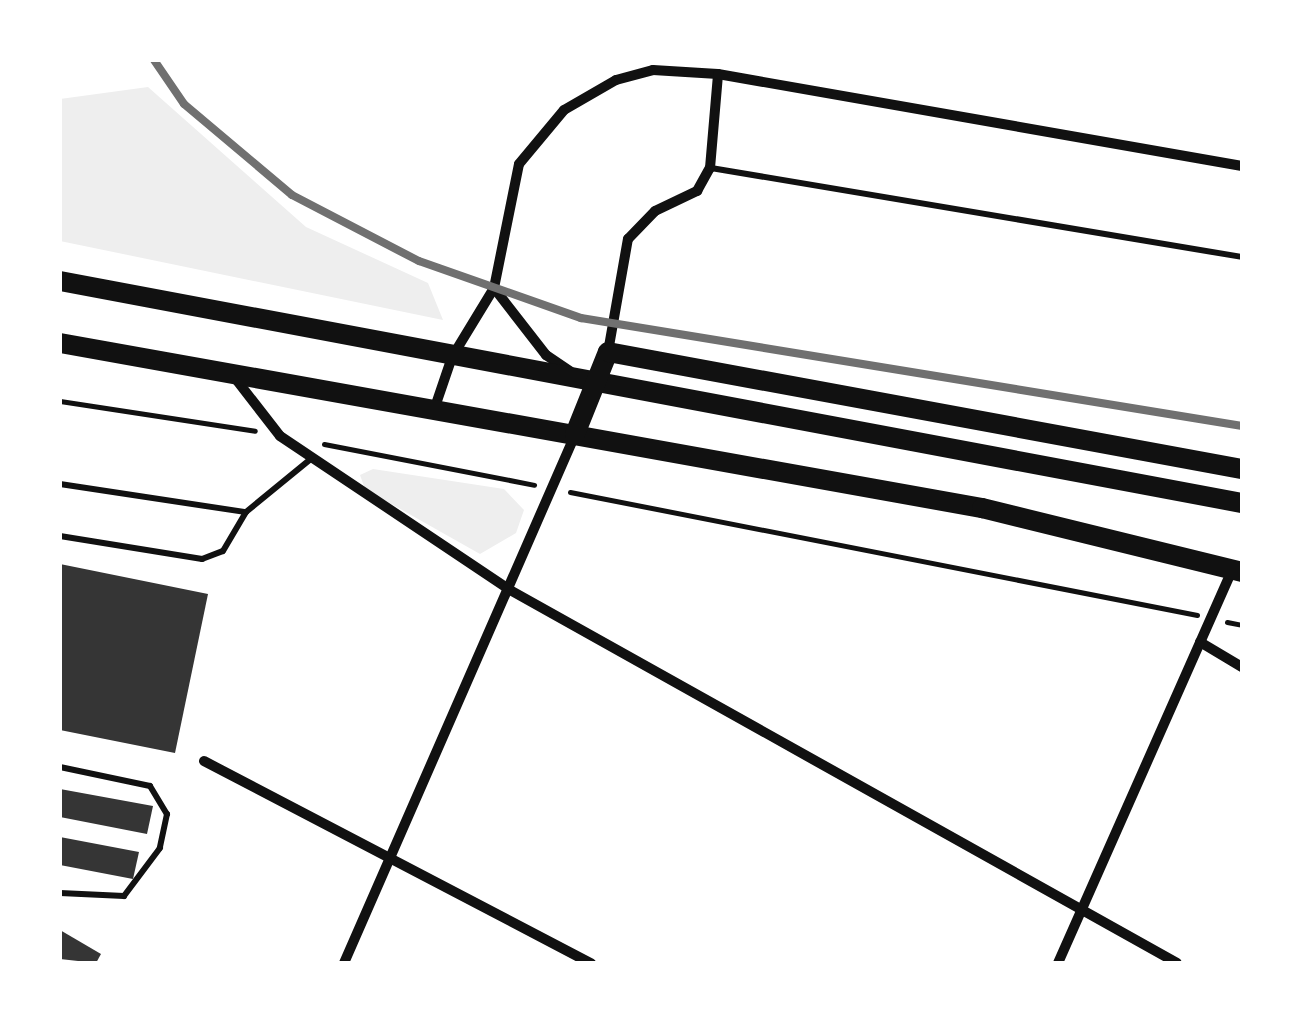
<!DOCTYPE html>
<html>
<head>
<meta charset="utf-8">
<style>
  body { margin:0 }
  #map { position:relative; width:1302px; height:1023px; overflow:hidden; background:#fff; font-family:Raleway,sans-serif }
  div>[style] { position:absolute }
  .green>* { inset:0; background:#eee }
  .building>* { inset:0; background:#353535 }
  .path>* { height:5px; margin:-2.5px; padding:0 2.5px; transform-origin:2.5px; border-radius:2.5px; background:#111 }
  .service>* { height:6px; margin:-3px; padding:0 3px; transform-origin:3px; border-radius:3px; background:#111 }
  .minor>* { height:10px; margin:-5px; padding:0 5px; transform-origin:5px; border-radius:5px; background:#111 }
  .secondary>* { height:20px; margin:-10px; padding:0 10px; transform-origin:10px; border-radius:10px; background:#111 }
  .rail>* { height:8px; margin:-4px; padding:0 4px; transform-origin:4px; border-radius:4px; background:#707070 }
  span { translate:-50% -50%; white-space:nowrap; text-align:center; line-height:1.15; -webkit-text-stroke:9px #fff; paint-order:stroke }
  .frame { position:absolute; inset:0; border:62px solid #fff; pointer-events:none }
</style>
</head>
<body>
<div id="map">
  <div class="green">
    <i style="clip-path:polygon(148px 87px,306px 227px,428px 283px,443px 320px,60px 241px,60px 99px)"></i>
    <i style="clip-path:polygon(373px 469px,504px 489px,524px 510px,516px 533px,480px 554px,365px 489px,360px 475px)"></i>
  </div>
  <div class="building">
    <i style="clip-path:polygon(60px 564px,208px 594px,175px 753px,60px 730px)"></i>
    <i style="clip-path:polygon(60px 789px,153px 806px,147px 834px,60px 817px)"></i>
    <i style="clip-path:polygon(60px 837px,139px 852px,133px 879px,60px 865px)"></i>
    <i style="clip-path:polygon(60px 930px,101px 954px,96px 963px,60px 959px)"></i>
  </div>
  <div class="path">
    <i style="left:60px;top:401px;width:197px;rotate:8.7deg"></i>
    <i style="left:324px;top:444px;width:214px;rotate:11deg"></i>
    <i style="left:570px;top:492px;width:639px;rotate:11.1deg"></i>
    <i style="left:1227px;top:622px;width:15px;rotate:11deg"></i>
  </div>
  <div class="service">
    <i style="left:711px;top:168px;width:538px;rotate:9.51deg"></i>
    <i style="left:60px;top:484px;width:188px;rotate:8.6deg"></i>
    <i style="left:60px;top:536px;width:144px;rotate:9.2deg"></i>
    <i style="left:202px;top:559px;width:22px;rotate:-21deg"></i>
    <i style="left:223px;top:551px;width:45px;rotate:-59.5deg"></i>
    <i style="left:246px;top:512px;width:85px;rotate:-39.3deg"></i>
    <i style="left:60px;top:767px;width:92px;rotate:11.9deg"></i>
    <i style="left:150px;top:786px;width:33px;rotate:59deg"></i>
    <i style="left:167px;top:814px;width:35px;rotate:102deg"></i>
    <i style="left:160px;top:848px;width:60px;rotate:126.9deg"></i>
    <i style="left:124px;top:896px;width:64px;rotate:-177.3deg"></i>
  </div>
  <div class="minor">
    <i style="left:494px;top:288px;width:85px;rotate:52.2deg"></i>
    <i style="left:546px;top:355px;width:29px;rotate:34deg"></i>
    <i style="left:608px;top:352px;width:115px;rotate:-80deg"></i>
    <i style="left:628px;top:239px;width:39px;rotate:-46deg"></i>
    <i style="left:655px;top:211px;width:47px;rotate:-25.5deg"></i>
    <i style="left:697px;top:191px;width:26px;rotate:-61deg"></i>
    <i style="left:710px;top:168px;width:94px;rotate:-85.1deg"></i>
    <i style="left:235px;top:378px;width:73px;rotate:52.2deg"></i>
    <i style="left:280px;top:436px;width:277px;rotate:33.8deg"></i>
    <i style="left:510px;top:590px;width:764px;rotate:29.21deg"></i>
    <i style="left:435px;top:407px;width:53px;rotate:-71.2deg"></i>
    <i style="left:452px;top:357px;width:81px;rotate:-58.7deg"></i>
    <i style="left:494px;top:288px;width:126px;rotate:-78.6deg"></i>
    <i style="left:519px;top:164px;width:70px;rotate:-50.2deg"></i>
    <i style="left:564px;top:110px;width:60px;rotate:-30deg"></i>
    <i style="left:616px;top:80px;width:38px;rotate:-15deg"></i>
    <i style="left:653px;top:70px;width:65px;rotate:3.5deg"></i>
    <i style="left:718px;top:74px;width:532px;rotate:9.96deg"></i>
    <i style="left:1200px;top:642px;width:49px;rotate:30.8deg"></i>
    <i style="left:204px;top:761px;width:437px;rotate:27.6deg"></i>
    <i style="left:344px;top:963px;width:576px;rotate:-66.37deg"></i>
    <i style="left:1058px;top:963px;width:430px;rotate:-66.1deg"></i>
  </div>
  <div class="secondary">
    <i style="left:60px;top:281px;width:1203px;rotate:10.64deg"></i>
    <i style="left:60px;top:343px;width:937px;rotate:10.15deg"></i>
    <i style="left:982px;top:508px;width:268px;rotate:13.8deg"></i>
    <i style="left:575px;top:434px;width:88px;rotate:-68.1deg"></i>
    <i style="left:608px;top:352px;width:645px;rotate:10.46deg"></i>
  </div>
  <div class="rail">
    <i style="left:154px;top:60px;width:53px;rotate:55.7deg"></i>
    <i style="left:184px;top:104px;width:141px;rotate:40.1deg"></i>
    <i style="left:292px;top:195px;width:143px;rotate:27.5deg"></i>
    <i style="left:419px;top:261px;width:172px;rotate:19.4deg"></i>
    <i style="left:581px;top:318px;width:670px;rotate:9.28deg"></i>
  </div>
  <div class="frame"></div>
</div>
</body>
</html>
